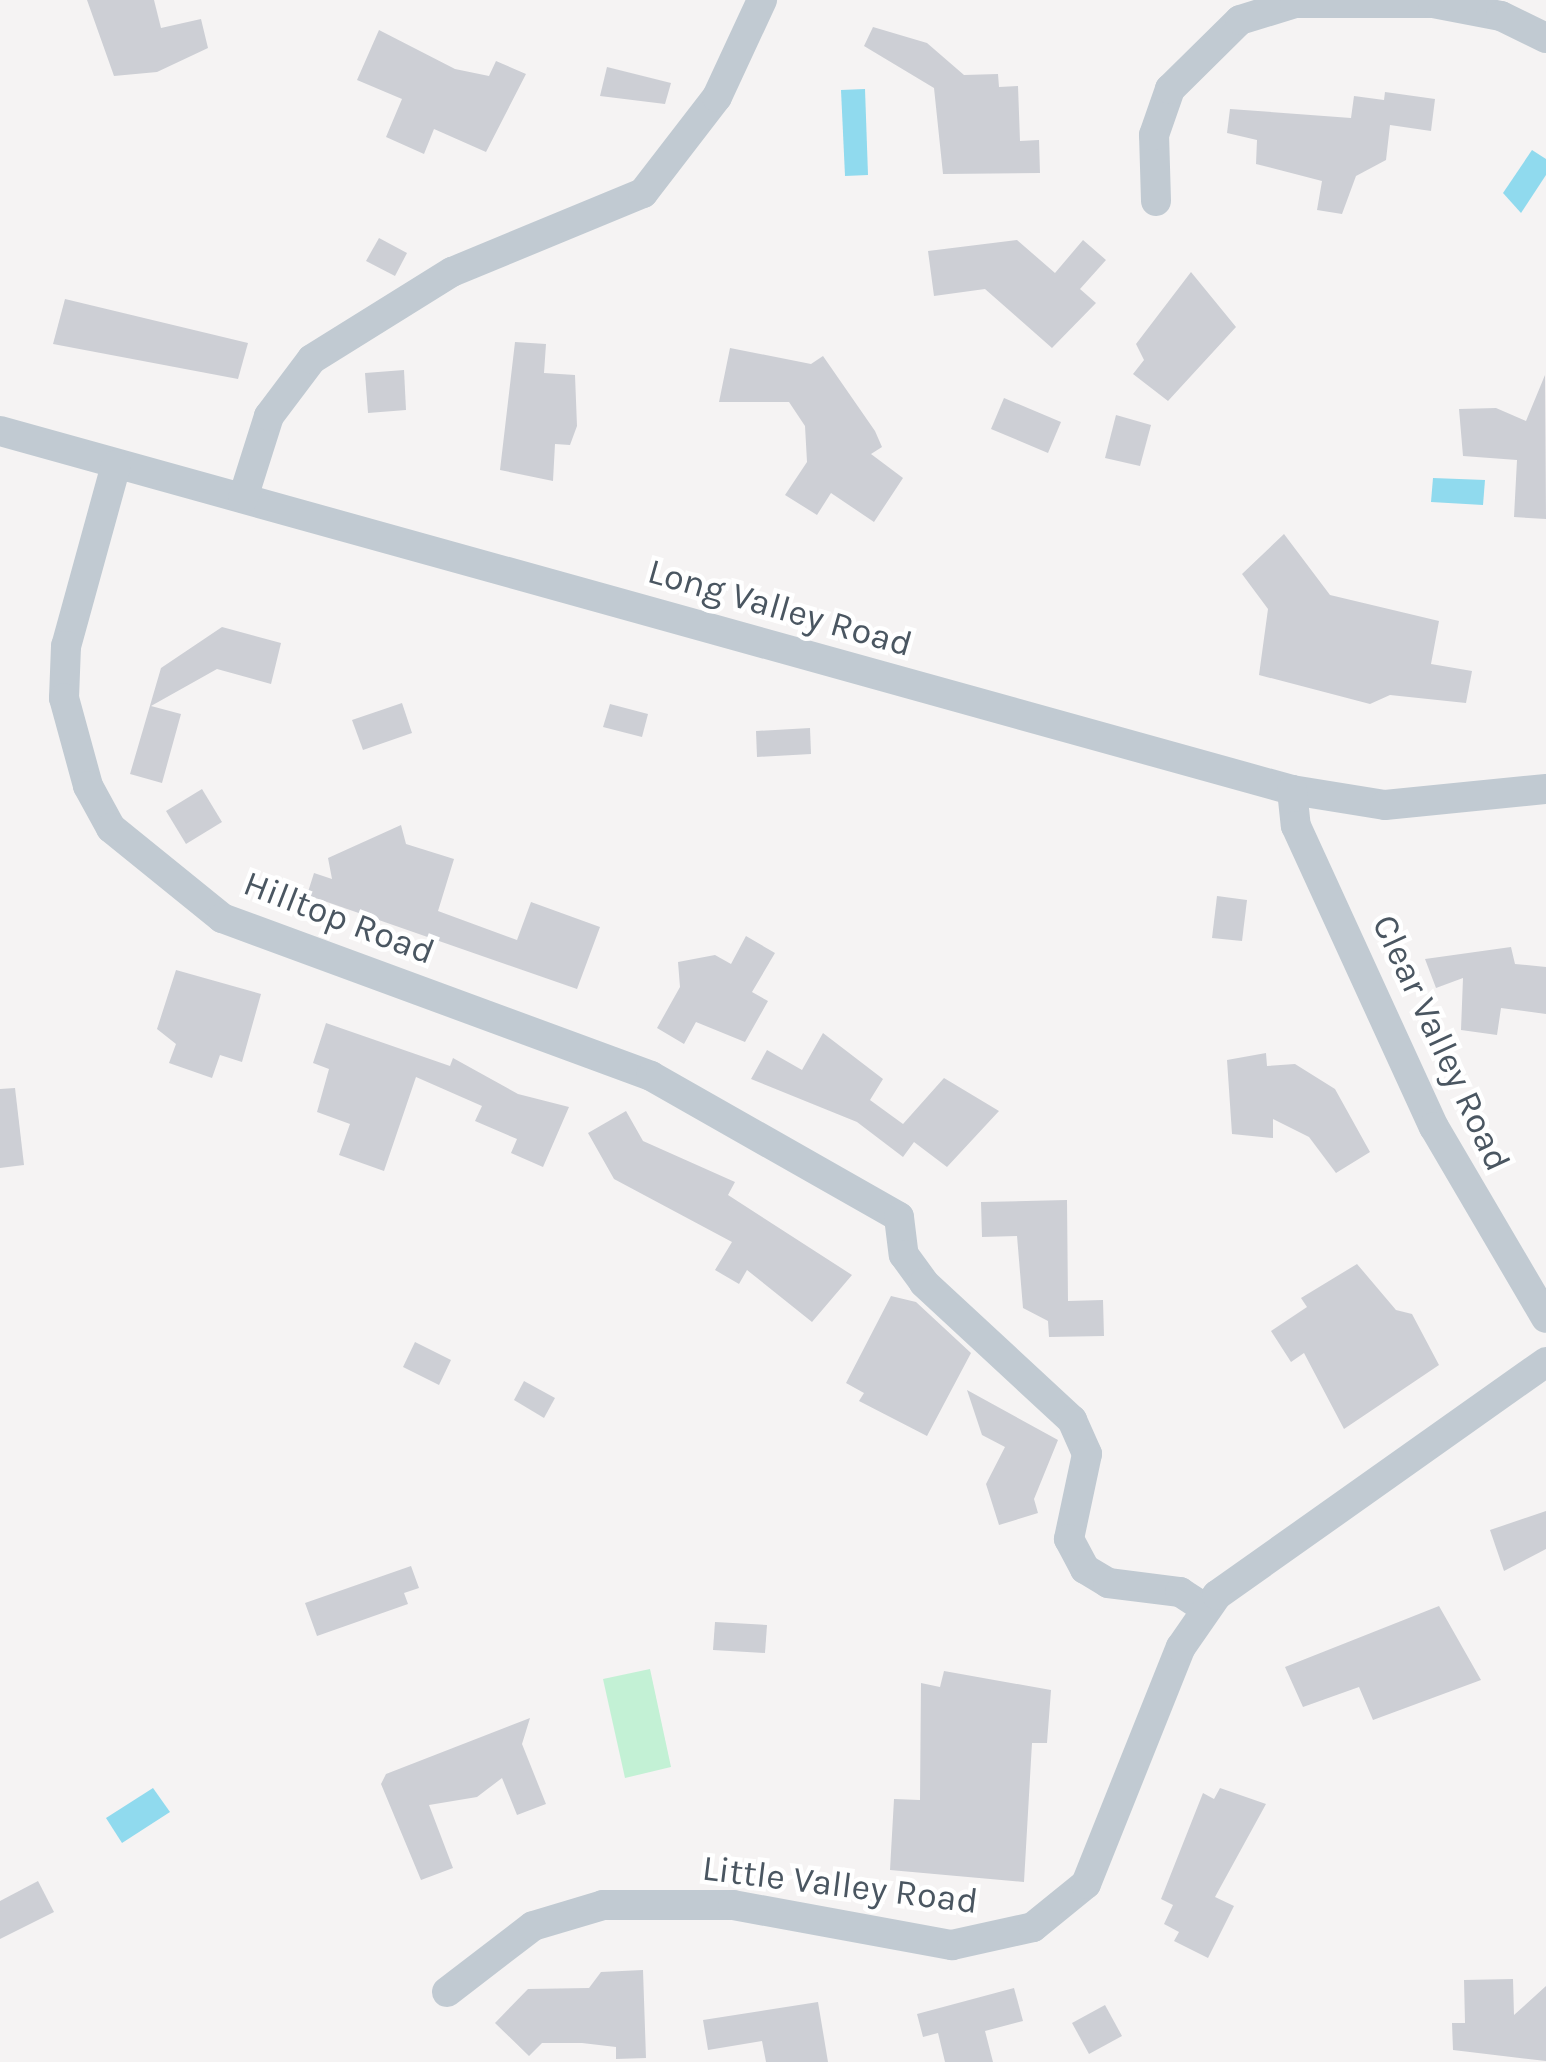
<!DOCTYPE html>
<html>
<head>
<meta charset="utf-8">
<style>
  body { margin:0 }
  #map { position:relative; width:1546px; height:2062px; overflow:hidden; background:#f5f3f3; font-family:Karla,sans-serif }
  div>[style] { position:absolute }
  .green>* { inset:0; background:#c3f1d5 }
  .water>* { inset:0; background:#90daee }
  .building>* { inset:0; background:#cdcfd5 }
  .minor>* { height:30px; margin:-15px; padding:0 15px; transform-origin:15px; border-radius:15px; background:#c1cad2 }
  span { translate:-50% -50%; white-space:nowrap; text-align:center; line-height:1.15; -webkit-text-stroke:9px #fff; paint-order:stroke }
  .street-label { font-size:36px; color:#4a5661 }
</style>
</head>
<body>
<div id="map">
  <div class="green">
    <i style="clip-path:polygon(650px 1669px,671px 1767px,625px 1778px,603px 1679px)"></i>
  </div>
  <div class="water">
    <i style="clip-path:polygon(865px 89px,868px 175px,845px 176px,841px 90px)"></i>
    <i style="clip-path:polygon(1532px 150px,1546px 159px,1546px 175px,1521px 213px,1503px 193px)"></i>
    <i style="clip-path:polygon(1433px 478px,1485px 480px,1483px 505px,1431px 502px)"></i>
    <i style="clip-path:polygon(153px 1788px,170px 1812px,122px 1843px,106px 1818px)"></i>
  </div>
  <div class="building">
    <i style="clip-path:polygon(87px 0,154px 0,161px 28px,201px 19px,208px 48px,157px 72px,114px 76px)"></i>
    <i style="clip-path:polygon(873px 27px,927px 43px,964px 75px,998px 74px,999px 87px,1018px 86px,1020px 141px,1039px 140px,1040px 173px,943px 174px,934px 88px,864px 46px)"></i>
    <i style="clip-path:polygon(379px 30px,455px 69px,489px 76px,496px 61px,526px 74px,486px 152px,434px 129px,424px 154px,386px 137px,402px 99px,357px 80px)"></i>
    <i style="clip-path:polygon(607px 67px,671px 83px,665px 104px,600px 96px)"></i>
    <i style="clip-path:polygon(1385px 92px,1435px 99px,1431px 131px,1390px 125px,1386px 160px,1356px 176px,1342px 214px,1317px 210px,1322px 181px,1256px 164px,1257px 140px,1227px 133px,1230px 109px,1351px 118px,1354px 96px,1384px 100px)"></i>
    <i style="clip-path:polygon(379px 238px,407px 253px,395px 276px,366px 261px)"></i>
    <i style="clip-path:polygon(1017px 240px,1055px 273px,1083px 240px,1106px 260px,1080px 289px,1096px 303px,1052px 348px,985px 289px,934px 296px,928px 251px)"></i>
    <i style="clip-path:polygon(1191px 272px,1236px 327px,1168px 401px,1133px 374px,1144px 360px,1136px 344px)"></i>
    <i style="clip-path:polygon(65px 299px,248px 343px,238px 379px,53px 344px)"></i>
    <i style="clip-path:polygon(515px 342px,546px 344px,544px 373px,575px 375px,577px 426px,570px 445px,555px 444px,553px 481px,500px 470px)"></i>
    <i style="clip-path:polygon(730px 348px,811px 364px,823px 356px,875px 431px,882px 447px,871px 454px,903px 478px,874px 522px,831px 493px,817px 515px,785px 495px,807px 462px,805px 426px,789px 402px,719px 402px)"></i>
    <i style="clip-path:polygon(404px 370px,406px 410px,368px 413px,365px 373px)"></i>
    <i style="clip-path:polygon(1545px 375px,1546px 519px,1514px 517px,1517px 460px,1463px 456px,1459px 409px,1496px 408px,1526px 421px)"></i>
    <i style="clip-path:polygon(1004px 398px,1061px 422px,1048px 453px,991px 429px)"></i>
    <i style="clip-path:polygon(1116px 415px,1151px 425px,1140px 466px,1105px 458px)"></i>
    <i style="clip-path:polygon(1284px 534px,1330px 595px,1439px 621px,1431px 664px,1472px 671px,1466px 703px,1390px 695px,1370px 704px,1259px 675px,1268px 609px,1242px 574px)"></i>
    <i style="clip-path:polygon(222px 627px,281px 643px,271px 684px,217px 669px,151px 706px,181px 714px,162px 783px,130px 774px,161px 668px)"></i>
    <i style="clip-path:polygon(402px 703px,412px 733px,363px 750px,352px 720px)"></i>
    <i style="clip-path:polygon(610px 704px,648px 714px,642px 737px,603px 727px)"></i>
    <i style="clip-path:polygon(810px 728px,811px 754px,757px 757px,756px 731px)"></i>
    <i style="clip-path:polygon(202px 789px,222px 822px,186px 844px,166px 811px)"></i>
    <i style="clip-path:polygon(401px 825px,406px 844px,454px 859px,438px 911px,517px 940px,531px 902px,600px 927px,577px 989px,307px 895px,314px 873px,332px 879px,328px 858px)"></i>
    <i style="clip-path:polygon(1217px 896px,1247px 900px,1242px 941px,1212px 938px)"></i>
    <i style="clip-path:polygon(746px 936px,775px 953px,752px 992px,768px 1001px,745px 1042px,696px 1022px,684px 1044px,657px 1028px,680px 987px,678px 962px,715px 955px,731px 964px)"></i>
    <i style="clip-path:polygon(1511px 947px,1515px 964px,1546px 967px,1546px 1014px,1501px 1008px,1497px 1035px,1461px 1030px,1463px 978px,1436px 988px,1425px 959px)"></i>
    <i style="clip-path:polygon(176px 970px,261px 994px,242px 1062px,220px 1055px,212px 1078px,169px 1063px,176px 1044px,157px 1029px)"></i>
    <i style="clip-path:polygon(326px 1023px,450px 1066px,453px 1058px,518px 1094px,569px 1107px,543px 1167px,511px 1153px,517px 1139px,475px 1121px,482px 1106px,416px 1077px,384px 1171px,339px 1155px,350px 1124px,317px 1112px,329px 1069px,313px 1063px)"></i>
    <i style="clip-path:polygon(823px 1033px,883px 1079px,870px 1100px,903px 1124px,944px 1078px,999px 1111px,947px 1167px,914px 1142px,903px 1157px,857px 1122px,751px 1079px,767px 1050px,802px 1070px)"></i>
    <i style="clip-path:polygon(1266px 1053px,1267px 1066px,1295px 1064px,1335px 1089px,1370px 1152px,1336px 1173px,1309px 1137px,1273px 1119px,1273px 1138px,1232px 1134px,1227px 1060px)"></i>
    <i style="clip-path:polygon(15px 1088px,24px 1165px,0 1168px,0 1089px)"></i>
    <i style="clip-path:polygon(626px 1111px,643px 1141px,735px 1182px,728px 1195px,852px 1275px,812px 1322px,747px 1270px,739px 1284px,715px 1270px,732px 1242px,614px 1179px,588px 1133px)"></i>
    <i style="clip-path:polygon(1067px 1200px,1068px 1301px,1103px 1300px,1104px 1336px,1049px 1337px,1048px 1321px,1023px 1308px,1017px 1236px,982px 1237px,981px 1202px)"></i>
    <i style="clip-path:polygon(1357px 1264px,1396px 1310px,1412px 1314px,1439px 1365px,1344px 1429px,1304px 1353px,1291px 1362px,1271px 1331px,1307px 1307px,1301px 1298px)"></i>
    <i style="clip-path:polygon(891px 1296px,916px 1302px,971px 1353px,927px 1436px,859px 1401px,864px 1393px,846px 1383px)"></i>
    <i style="clip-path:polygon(415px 1342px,451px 1360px,439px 1385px,403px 1367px)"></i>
    <i style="clip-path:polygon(524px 1381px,555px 1398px,544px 1418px,514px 1400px)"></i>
    <i style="clip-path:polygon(967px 1390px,1058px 1440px,1034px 1499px,1038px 1513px,999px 1525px,986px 1484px,1005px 1447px,982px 1435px)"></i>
    <i style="clip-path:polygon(1546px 1511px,1546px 1549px,1504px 1571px,1490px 1530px)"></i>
    <i style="clip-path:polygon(411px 1566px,419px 1588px,404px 1593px,408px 1604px,317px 1636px,305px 1603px)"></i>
    <i style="clip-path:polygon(1439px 1606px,1481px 1680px,1373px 1720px,1359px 1687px,1303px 1707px,1285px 1667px)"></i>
    <i style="clip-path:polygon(715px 1622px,767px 1625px,765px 1653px,713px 1650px)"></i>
    <i style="clip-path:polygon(944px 1671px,1051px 1690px,1047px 1743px,1032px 1743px,1024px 1882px,890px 1870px,894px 1799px,920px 1800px,921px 1683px,940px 1687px)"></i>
    <i style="clip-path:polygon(530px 1718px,522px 1744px,546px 1804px,517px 1815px,502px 1778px,477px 1797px,429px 1805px,453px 1868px,421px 1880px,381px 1784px,386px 1774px)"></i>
    <i style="clip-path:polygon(1220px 1788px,1266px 1804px,1215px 1897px,1234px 1906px,1208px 1958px,1174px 1941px,1179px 1932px,1164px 1924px,1173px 1905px,1161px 1899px,1203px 1793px,1214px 1799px)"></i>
    <i style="clip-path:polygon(38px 1881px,54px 1912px,0 1939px,0 1901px)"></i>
    <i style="clip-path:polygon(643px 1970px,646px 2058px,616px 2059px,616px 2047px,582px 2043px,542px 2043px,529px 2056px,495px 2023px,528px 1989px,589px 1988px,601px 1972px)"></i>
    <i style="clip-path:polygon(1513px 1979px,1514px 2015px,1546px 1986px,1546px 2061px,1453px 2050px,1452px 2023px,1465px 2023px,1464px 1980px)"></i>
    <i style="clip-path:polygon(1014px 1988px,1023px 2021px,985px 2031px,993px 2062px,945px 2062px,938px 2033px,923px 2037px,917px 2014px)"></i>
    <i style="clip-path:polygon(818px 2002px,828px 2062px,766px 2062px,762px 2041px,708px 2050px,703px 2020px)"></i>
    <i style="clip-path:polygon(1105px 2005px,1122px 2036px,1089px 2054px,1072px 2023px)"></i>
  </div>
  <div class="minor">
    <i style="left:1156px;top:201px;width:66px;rotate:-91.7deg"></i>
    <i style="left:1154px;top:135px;width:49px;rotate:-70.8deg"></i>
    <i style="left:1170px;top:89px;width:98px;rotate:-44.6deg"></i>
    <i style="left:1240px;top:20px;width:58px;rotate:-17.2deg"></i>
    <i style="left:1295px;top:3px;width:138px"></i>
    <i style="left:1433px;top:3px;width:69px;rotate:10.8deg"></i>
    <i style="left:1501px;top:16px;width:50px;rotate:26.1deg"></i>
    <i style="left:0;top:431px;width:1341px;rotate:15.53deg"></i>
    <i style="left:1292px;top:790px;width:94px;rotate:9.2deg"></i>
    <i style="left:1385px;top:805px;width:162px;rotate:-5.7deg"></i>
    <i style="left:116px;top:465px;width:188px;rotate:105.4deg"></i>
    <i style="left:66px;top:646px;width:52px;rotate:92.2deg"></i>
    <i style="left:64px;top:698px;width:91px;rotate:74.7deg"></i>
    <i style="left:88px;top:786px;width:48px;rotate:61.3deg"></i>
    <i style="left:111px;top:828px;width:143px;rotate:39deg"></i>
    <i style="left:222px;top:918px;width:457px;rotate:20.2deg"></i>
    <i style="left:651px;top:1076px;width:285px;rotate:29.6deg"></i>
    <i style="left:899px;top:1217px;width:38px;rotate:83deg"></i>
    <i style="left:904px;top:1255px;width:34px;rotate:54deg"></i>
    <i style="left:924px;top:1283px;width:202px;rotate:42.8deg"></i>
    <i style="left:1072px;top:1420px;width:37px;rotate:66deg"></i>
    <i style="left:1087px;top:1454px;width:87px;rotate:102deg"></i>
    <i style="left:1069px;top:1539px;width:34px;rotate:62deg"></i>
    <i style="left:1085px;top:1569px;width:27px;rotate:31deg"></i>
    <i style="left:1108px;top:1583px;width:73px;rotate:7.1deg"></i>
    <i style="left:1180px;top:1592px;width:30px;rotate:33deg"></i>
    <i style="left:243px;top:498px;width:86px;rotate:-72.4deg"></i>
    <i style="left:269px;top:416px;width:71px;rotate:-53deg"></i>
    <i style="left:312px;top:359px;width:165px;rotate:-31.9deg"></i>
    <i style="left:452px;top:272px;width:207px;rotate:-22.5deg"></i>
    <i style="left:643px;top:193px;width:121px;rotate:-52.4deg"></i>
    <i style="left:717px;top:97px;width:107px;rotate:-65.1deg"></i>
    <i style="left:1292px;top:790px;width:36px;rotate:84deg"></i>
    <i style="left:1296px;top:826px;width:331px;rotate:65.4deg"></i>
    <i style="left:1434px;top:1127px;width:221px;rotate:59.6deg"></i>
    <i style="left:447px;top:1992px;width:108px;rotate:-37.5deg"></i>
    <i style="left:533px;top:1926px;width:73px;rotate:-16.7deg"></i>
    <i style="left:603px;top:1905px;width:130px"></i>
    <i style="left:733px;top:1905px;width:223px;rotate:10.4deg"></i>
    <i style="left:952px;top:1945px;width:83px;rotate:-12.5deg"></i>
    <i style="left:1033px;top:1927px;width:68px;rotate:-39.1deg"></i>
    <i style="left:1086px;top:1884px;width:255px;rotate:-68.2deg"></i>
    <i style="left:1181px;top:1647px;width:63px;rotate:-55.3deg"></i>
    <i style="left:1217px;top:1595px;width:403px;rotate:-35.3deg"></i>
  </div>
  <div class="street-label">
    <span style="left:780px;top:608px;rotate:16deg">Long Valley Road</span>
    <span style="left:339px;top:918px;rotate:21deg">Hilltop Road</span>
    <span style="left:1441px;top:1043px;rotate:65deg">Clear Valley Road</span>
    <span style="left:840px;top:1885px;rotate:7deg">Little Valley Road</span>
  </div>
</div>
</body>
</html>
